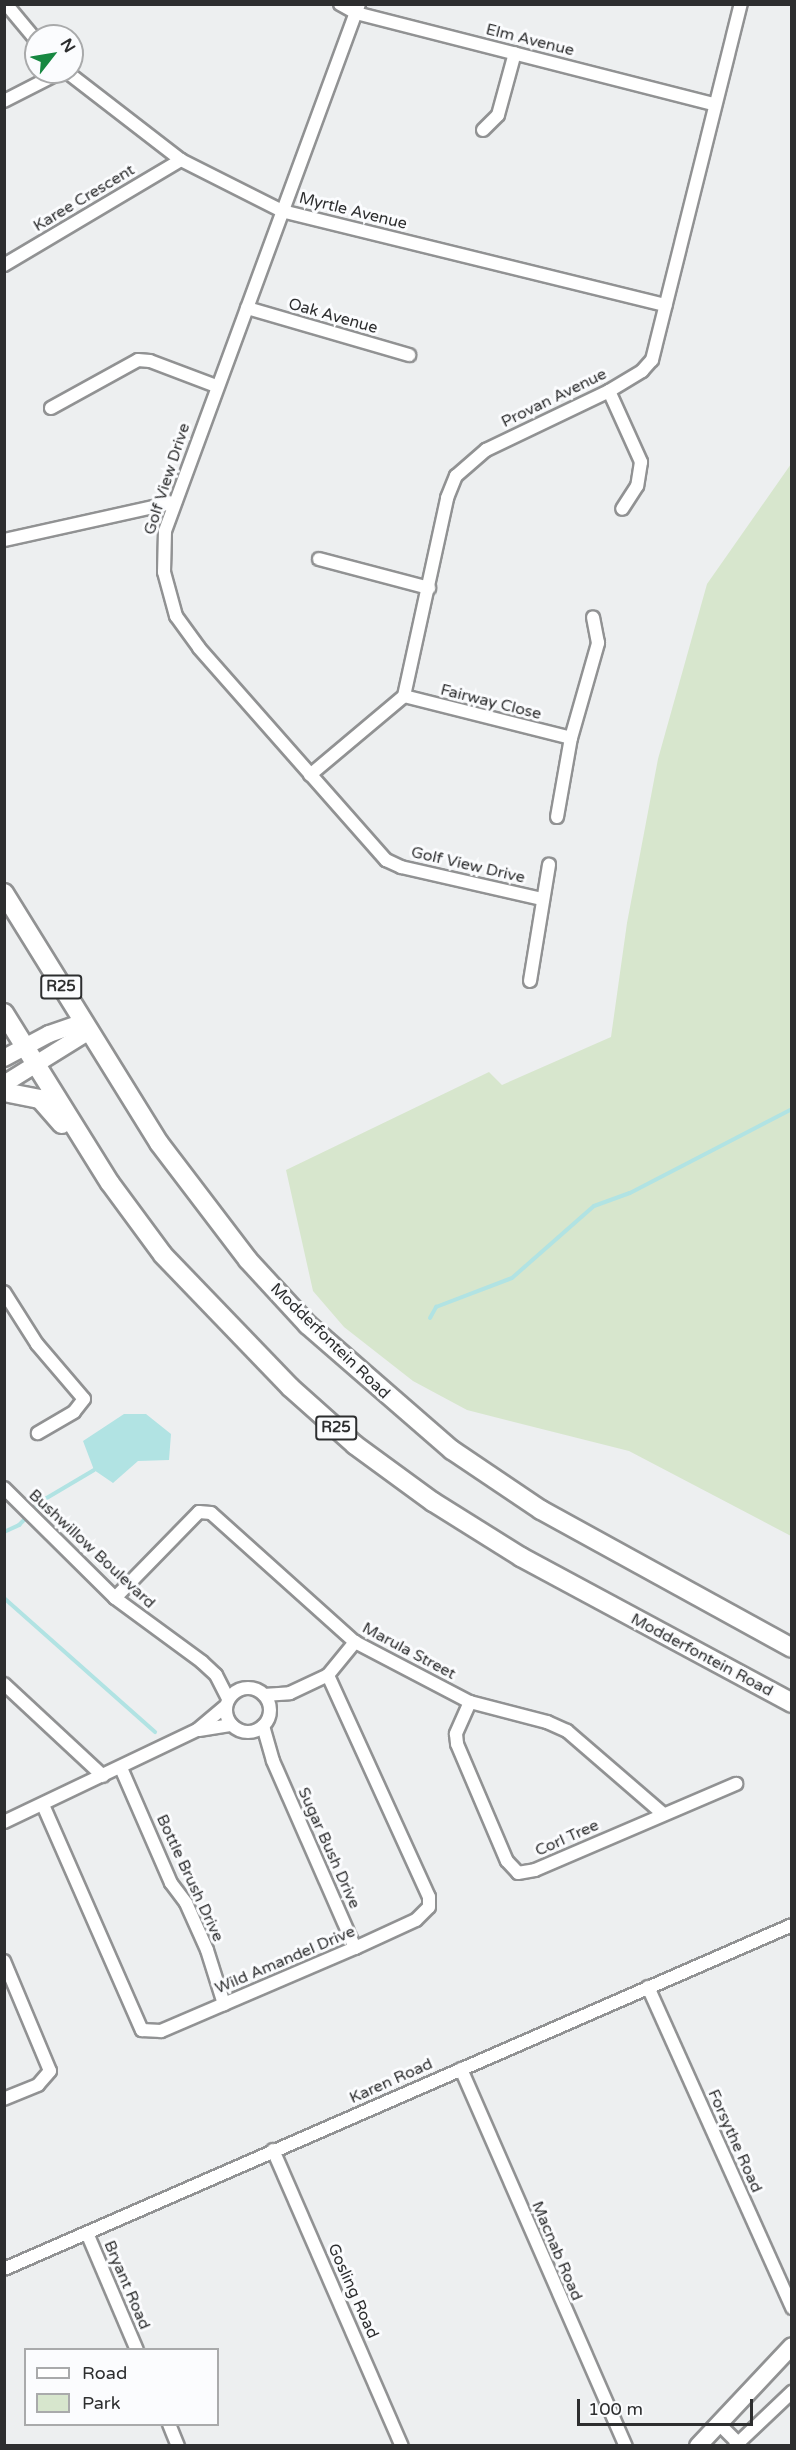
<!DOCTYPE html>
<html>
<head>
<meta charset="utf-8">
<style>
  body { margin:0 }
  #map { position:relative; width:796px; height:2450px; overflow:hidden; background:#edeff0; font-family:"Varela Round",sans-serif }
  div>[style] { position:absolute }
  .green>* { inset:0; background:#d7e6cd }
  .water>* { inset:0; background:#b1e3e3 }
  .stream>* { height:4px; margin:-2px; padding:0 2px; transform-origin:2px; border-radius:2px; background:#b1e3e3 }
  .roads { filter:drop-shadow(2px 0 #919293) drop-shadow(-2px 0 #919293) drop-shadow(0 2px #919293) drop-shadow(0 -2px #919293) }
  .street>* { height:12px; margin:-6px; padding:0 6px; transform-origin:6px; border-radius:6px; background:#fff }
  .street>.ring { margin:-6px; padding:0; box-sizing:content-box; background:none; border:12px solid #fff; border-radius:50% }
  .secondary>* { height:16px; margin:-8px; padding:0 8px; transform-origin:8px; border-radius:8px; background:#fff }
  .primary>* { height:18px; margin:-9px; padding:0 9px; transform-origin:9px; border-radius:9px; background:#fff }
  span { translate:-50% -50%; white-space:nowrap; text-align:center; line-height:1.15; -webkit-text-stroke:6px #fbfcfe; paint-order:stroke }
  .shield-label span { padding:2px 4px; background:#fbfcfe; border:2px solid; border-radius:4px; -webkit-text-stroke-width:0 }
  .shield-label { font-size:15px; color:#2d2e2f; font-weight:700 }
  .street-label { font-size:16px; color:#2d2e2f }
  .frame { position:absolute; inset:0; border:6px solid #2d2e2f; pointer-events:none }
  .legend { position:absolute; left:24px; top:2348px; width:195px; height:78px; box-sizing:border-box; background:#fbfcfe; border:2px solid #a9aaab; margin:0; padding:8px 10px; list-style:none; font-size:18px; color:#2d2e2f }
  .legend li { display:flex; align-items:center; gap:12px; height:30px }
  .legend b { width:30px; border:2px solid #a9aaab }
  .north { position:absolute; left:24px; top:24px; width:60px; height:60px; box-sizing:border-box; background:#fbfcfe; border:2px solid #a9aaab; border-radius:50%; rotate:59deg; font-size:16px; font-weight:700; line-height:24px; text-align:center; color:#2d2e2f }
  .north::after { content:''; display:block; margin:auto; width:21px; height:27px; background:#178841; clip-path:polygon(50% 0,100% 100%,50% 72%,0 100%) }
  .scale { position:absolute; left:577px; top:2399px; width:176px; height:27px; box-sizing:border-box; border:3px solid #2d2e2f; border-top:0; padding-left:8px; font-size:18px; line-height:21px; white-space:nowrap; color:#2d2e2f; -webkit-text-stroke:4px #fbfcfe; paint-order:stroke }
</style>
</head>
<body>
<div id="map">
  <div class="green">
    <i style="clip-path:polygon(791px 464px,791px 1536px,629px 1451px,467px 1410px,413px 1381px,344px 1327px,313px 1291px,286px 1170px,489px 1072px,502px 1085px,611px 1037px,627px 923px,658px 759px,707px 584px)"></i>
  </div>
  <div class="water">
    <i style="clip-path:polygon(124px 1414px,146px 1414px,171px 1434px,169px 1460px,138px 1461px,113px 1483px,94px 1470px,83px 1441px)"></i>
  </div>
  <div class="stream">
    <i style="left:430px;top:1318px;width:13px;rotate:-61deg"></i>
    <i style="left:436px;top:1307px;width:81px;rotate:-20.9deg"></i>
    <i style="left:512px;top:1278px;width:109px;rotate:-41.3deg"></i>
    <i style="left:594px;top:1206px;width:38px;rotate:-20deg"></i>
    <i style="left:630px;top:1193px;width:182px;rotate:-27.4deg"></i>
    <i style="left:4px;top:1532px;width:17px;rotate:-25deg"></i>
    <i style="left:19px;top:1525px;width:37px;rotate:-45deg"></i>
    <i style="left:45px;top:1499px;width:57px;rotate:-30.6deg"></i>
    <i style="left:4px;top:1598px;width:202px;rotate:41.6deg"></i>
  </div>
  <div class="roads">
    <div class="street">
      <i style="left:6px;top:4px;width:47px;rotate:50.2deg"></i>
      <i style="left:340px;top:4px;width:18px;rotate:29deg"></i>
      <i style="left:356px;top:13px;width:369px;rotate:14.3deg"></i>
      <i style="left:359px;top:4px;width:562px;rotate:110.21deg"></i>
      <i style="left:165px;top:531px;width:41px;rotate:91.4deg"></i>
      <i style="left:164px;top:572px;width:46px;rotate:74.7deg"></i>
      <i style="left:176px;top:616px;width:39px;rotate:54deg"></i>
      <i style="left:199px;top:648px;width:283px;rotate:48.6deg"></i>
      <i style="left:386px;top:860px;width:17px;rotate:25deg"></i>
      <i style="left:401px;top:867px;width:145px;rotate:12.8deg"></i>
      <i style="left:67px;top:72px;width:144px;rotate:37.7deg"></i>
      <i style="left:181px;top:160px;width:113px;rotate:26.8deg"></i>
      <i style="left:282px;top:211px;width:395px;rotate:13.8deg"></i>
      <i style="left:4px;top:101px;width:64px;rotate:-27deg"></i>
      <i style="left:483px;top:130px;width:21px;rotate:-45deg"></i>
      <i style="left:498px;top:115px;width:64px;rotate:-74.7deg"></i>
      <i style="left:4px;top:265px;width:206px;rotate:-30.7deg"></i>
      <i style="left:247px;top:308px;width:169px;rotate:16.2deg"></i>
      <i style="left:609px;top:391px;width:78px;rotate:65.7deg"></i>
      <i style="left:641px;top:462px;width:24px;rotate:99deg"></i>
      <i style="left:637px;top:486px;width:27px;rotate:123deg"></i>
      <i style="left:51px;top:408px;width:99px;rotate:-28.9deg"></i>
      <i style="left:138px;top:360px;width:12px;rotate:5deg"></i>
      <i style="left:150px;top:361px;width:71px;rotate:20.7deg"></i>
      <i style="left:4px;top:540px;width:175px;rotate:-12.5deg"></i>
      <i style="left:319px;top:559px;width:114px;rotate:14.8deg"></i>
      <i style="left:404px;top:696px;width:172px;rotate:14.1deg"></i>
      <i style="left:310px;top:775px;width:123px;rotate:-40deg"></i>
      <i style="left:404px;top:696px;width:203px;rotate:-77.7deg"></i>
      <i style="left:447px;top:498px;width:24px;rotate:-68deg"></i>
      <i style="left:456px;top:476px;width:40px;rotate:-41deg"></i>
      <i style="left:486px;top:450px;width:136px;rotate:-25.6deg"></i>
      <i style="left:609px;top:391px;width:39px;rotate:-31deg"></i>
      <i style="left:642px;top:371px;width:15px;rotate:-48deg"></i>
      <i style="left:652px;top:360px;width:367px;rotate:-76deg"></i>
      <i style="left:557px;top:817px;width:80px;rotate:-80deg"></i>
      <i style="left:571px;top:738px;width:99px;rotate:-74.1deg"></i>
      <i style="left:598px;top:643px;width:26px;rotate:-101deg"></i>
      <i style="left:530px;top:981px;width:118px;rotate:-80.7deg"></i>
      <i style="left:4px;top:1292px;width:62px;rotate:57.6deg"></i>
      <i style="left:37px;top:1344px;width:72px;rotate:49.5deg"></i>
      <i style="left:84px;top:1399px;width:16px;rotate:128deg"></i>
      <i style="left:74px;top:1412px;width:42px;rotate:149.7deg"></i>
      <i style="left:4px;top:1488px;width:156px;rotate:44.7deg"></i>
      <i style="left:115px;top:1598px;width:108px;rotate:36.3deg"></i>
      <i style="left:202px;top:1662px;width:19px;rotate:43deg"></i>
      <i style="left:216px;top:1675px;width:27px;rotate:63deg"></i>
      <i style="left:115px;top:1598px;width:120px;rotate:-45.7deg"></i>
      <i style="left:199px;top:1512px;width:12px;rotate:5deg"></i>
      <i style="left:211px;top:1513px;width:193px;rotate:41.9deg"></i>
      <i style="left:355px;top:1642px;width:130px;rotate:27.6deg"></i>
      <i style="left:470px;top:1702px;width:80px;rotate:14.6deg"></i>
      <i style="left:547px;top:1722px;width:22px;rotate:24deg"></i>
      <i style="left:567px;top:1731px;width:127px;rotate:40.8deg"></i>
      <i style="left:4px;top:1684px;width:135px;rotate:42.9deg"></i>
      <i class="ring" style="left:226px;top:1688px;width:32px;height:32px"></i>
      <i style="left:264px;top:1695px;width:26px;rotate:-4deg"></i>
      <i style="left:290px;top:1693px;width:42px;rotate:-25.3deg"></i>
      <i style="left:328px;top:1675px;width:43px;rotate:-50.7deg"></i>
      <i style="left:470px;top:1702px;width:35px;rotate:114deg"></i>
      <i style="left:456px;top:1734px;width:10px;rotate:84deg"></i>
      <i style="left:457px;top:1744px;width:127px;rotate:66.9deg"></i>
      <i style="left:507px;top:1861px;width:16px;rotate:47deg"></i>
      <i style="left:518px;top:1873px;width:17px;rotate:-10deg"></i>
      <i style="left:535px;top:1870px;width:219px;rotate:-23.2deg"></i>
      <i style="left:263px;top:1726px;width:36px;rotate:74deg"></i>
      <i style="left:273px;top:1761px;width:204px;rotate:66.3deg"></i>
      <i style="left:199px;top:1730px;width:33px;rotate:-9deg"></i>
      <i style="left:121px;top:1768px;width:125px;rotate:66.5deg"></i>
      <i style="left:171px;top:1883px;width:25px;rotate:53deg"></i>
      <i style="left:186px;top:1903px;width:51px;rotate:65.9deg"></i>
      <i style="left:207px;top:1950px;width:57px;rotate:72.5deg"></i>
      <i style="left:43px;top:1805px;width:246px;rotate:66.3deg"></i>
      <i style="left:142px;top:2030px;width:19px;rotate:3deg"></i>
      <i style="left:161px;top:2031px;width:211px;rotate:-23.2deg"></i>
      <i style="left:355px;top:1948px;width:67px;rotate:-24.7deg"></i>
      <i style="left:416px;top:1920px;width:18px;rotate:-45deg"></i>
      <i style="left:429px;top:1907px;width:10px;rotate:-90deg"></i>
      <i style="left:429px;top:1897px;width:244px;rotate:-114.5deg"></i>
      <i style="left:4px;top:1822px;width:214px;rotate:-25.5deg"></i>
      <i style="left:197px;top:1730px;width:38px;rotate:-40deg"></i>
      <i style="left:4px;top:1961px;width:119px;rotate:67.3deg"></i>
      <i style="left:50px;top:2071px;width:18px;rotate:131deg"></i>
      <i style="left:38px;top:2085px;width:37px;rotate:158deg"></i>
      <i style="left:648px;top:1987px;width:352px;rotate:65.8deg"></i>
      <i style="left:461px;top:2069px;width:412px;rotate:66.4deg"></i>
      <i style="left:273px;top:2150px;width:323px;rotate:66.5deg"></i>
      <i style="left:87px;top:2233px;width:127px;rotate:66.9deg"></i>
      <i style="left:4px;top:2269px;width:860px;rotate:-23.58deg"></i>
      <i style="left:169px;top:2424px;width:24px;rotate:68deg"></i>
      <i style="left:719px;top:2424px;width:27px;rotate:45deg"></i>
      <i style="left:735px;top:2446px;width:79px;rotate:-43.5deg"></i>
    </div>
    <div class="secondary">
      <i style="left:4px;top:1058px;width:51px;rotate:-28.1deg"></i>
      <i style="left:49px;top:1034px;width:36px;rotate:-19deg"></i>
      <i style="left:4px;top:1084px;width:100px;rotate:-31.9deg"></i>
      <i style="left:698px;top:2446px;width:137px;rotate:-46.8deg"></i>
    </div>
    <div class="primary">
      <i style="left:4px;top:893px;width:294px;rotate:58.2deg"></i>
      <i style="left:159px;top:1143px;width:147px;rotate:52.7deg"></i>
      <i style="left:248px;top:1260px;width:88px;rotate:47.3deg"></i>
      <i style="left:308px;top:1325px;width:191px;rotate:41deg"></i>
      <i style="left:452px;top:1450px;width:107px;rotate:34deg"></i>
      <i style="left:541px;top:1510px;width:286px;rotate:28.8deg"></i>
      <i style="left:4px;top:1013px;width:200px;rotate:58.1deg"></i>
      <i style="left:110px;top:1183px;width:89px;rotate:53.6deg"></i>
      <i style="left:163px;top:1255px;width:183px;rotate:46.1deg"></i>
      <i style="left:290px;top:1387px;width:87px;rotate:41.7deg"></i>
      <i style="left:355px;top:1445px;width:97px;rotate:36.2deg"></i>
      <i style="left:433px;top:1502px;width:104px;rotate:32deg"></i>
      <i style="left:521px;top:1557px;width:308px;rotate:28.3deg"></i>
      <i style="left:4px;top:1092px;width:37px;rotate:11deg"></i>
      <i style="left:40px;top:1099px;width:33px;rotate:49deg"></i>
    </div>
  </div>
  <div class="shield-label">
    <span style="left:61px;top:987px">R25</span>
    <span style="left:336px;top:1428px">R25</span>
  </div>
  <div class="street-label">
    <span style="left:530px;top:40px;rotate:14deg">Elm Avenue</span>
    <span style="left:84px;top:198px;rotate:-31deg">Karee Crescent</span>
    <span style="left:353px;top:211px;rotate:14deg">Myrtle Avenue</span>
    <span style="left:333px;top:316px;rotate:16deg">Oak Avenue</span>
    <span style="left:554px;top:398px;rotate:-26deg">Provan Avenue</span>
    <span style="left:167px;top:479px;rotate:-72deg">Golf View Drive</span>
    <span style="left:491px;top:702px;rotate:14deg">Fairway Close</span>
    <span style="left:468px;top:865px;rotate:13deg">Golf View Drive</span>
    <span style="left:330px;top:1341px;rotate:44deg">Modderfontein Road</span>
    <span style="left:92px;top:1549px;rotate:43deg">Bushwillow Boulevard</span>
    <span style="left:409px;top:1651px;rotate:28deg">Marula Street</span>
    <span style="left:702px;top:1655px;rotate:28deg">Modderfontein Road</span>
    <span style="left:567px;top:1838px;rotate:-24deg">Corl Tree</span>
    <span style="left:329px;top:1848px;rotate:66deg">Sugar Bush Drive</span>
    <span style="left:190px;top:1878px;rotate:65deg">Bottle Brush Drive</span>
    <span style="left:285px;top:1960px;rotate:-23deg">Wild Amandel Drive</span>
    <span style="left:391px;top:2081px;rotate:-24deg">Karen Road</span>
    <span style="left:735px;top:2141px;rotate:66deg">Forsythe Road</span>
    <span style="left:557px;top:2251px;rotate:67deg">Macnab Road</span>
    <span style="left:127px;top:2285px;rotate:67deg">Bryant Road</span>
    <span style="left:353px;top:2291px;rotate:66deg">Gosling Road</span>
  </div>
  <div class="frame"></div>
  <ul class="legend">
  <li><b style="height:8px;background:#fff"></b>Road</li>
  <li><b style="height:16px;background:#d7e6cd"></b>Park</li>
  </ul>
  <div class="north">N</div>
  <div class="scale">100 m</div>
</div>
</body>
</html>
